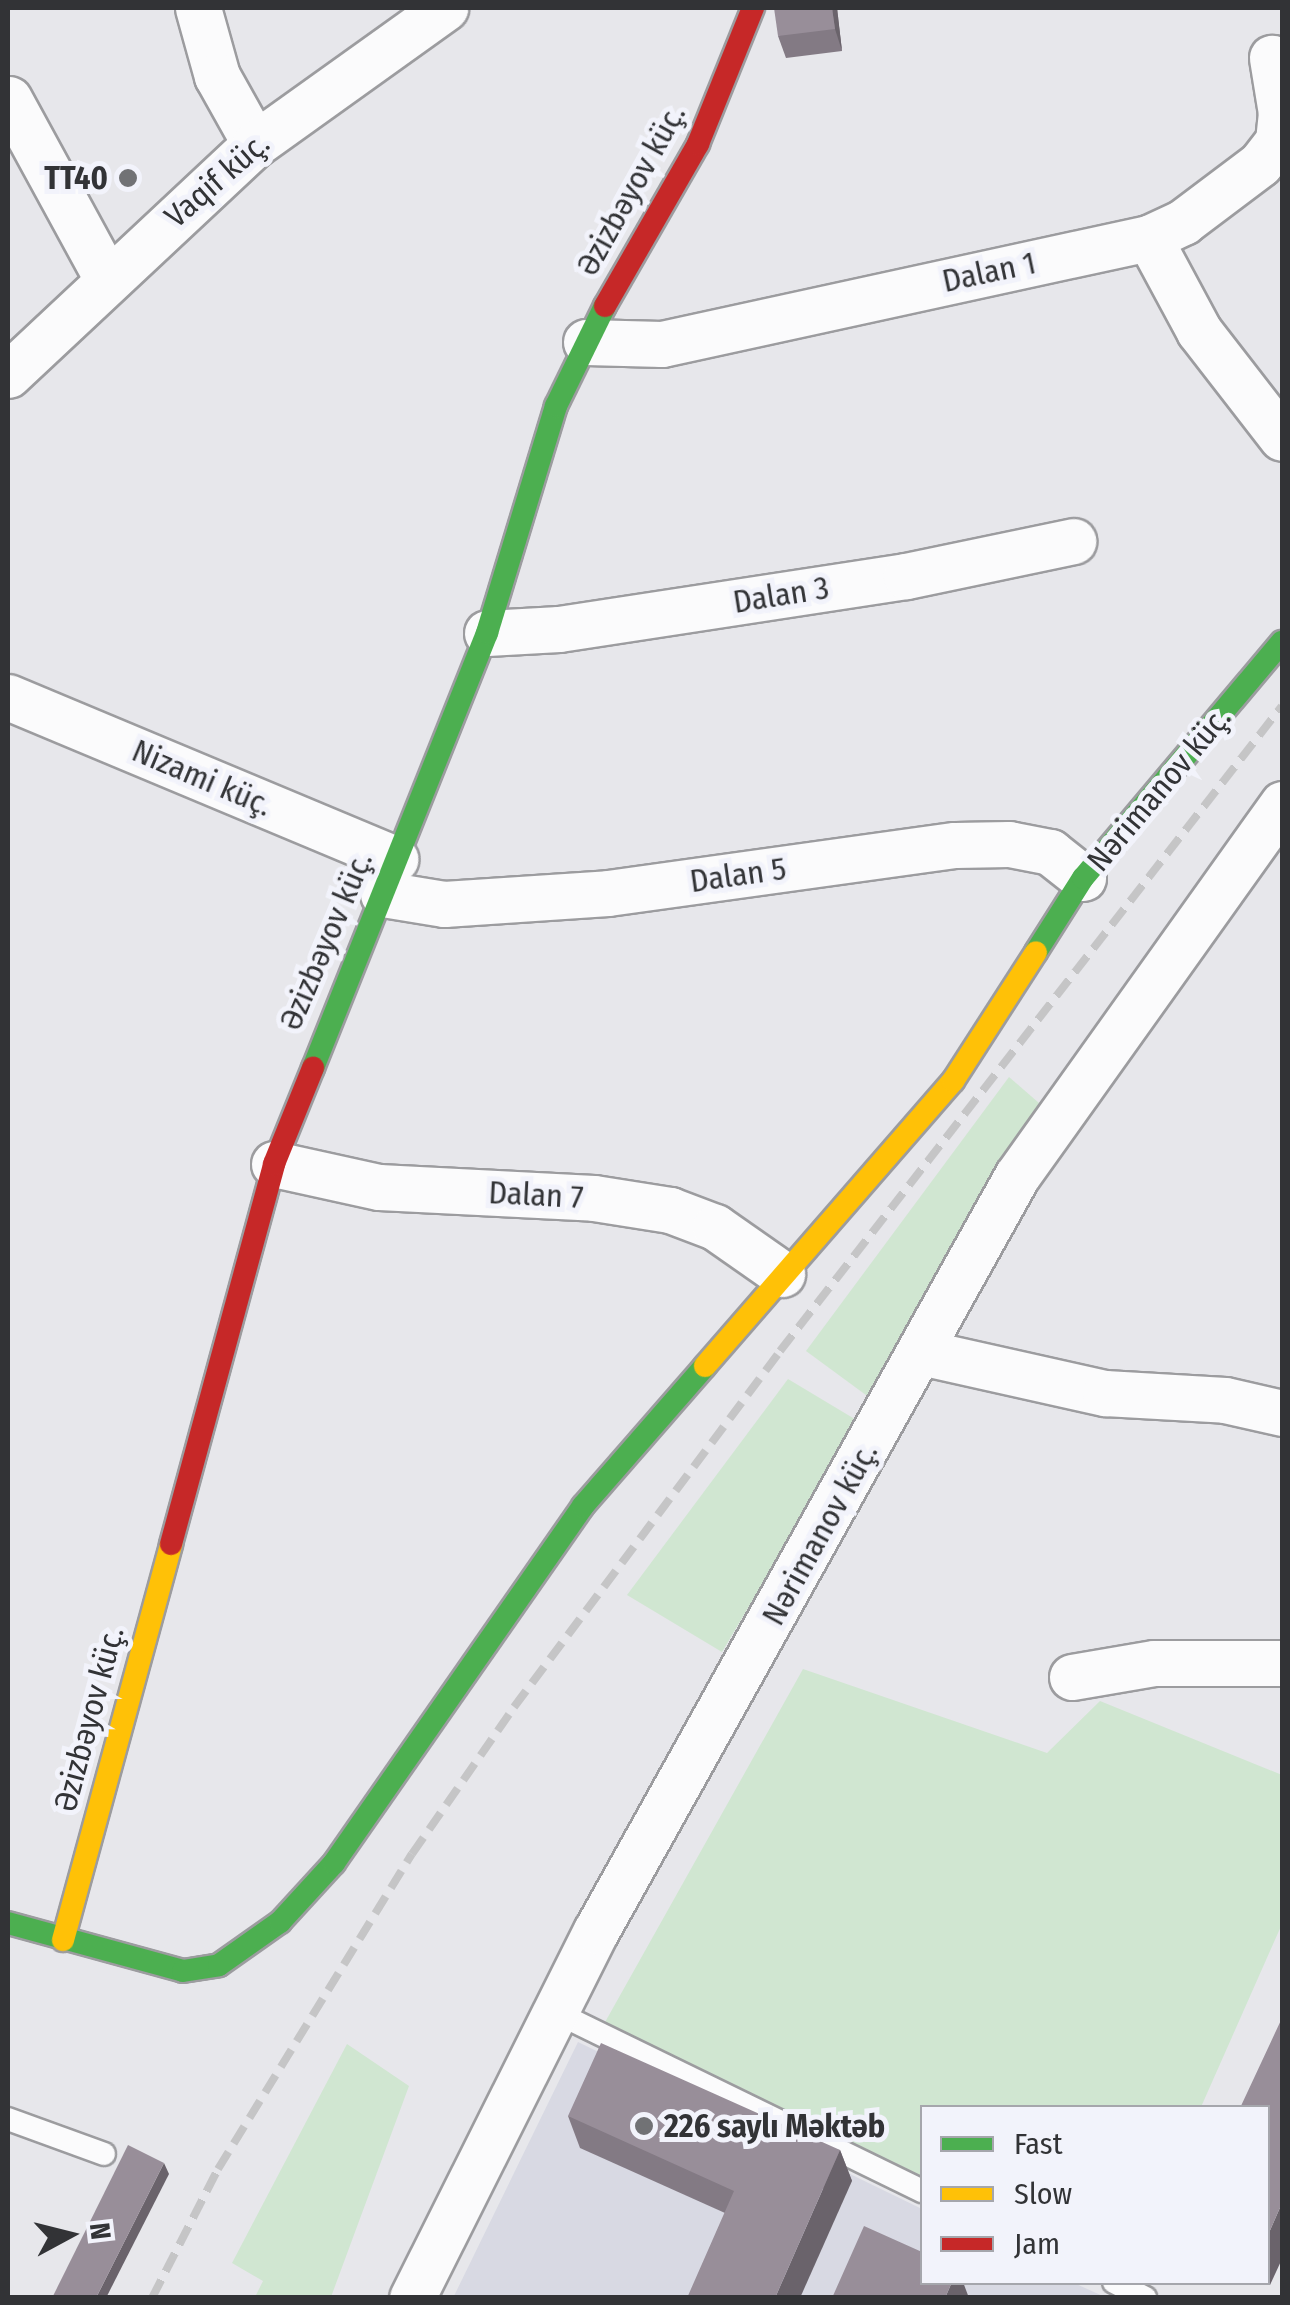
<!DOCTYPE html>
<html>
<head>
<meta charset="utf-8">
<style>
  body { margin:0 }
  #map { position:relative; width:1290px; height:2305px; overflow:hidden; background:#e7e7eb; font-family:"Fira Sans Condensed",sans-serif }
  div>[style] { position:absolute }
  .built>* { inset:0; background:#d8d9e3 }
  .green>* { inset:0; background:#d0e6d1 }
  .roads { filter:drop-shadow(2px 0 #9c9c9f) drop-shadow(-2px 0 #9c9c9f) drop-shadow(0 2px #9c9c9f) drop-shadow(0 -2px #9c9c9f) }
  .lane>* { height:22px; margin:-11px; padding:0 11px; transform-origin:11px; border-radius:11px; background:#fbfbfc }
  .street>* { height:45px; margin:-22.5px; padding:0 22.5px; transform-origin:22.5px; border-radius:22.5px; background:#fbfbfc }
  .fast>* { height:22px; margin:-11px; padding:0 11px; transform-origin:11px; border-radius:11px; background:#4caf50 }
  .slow>* { height:22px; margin:-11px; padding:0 11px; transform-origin:11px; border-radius:11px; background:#ffc107 }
  .jam>* { height:22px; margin:-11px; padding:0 11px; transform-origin:11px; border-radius:11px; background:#c62828 }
  .rail>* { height:8px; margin-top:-4px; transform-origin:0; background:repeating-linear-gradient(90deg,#c5c5c6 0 20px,transparent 0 30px) }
  .wall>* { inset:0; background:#837a84 }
  .shaded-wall>* { inset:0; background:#6a636b }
  .building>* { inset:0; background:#988e99 }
  .dots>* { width:28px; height:28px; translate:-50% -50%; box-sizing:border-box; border:5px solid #f2f3fb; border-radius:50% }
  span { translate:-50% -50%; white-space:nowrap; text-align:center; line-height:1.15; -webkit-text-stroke:10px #f2f3fb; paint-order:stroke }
  .poi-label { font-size:32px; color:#323336; font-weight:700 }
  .right { translate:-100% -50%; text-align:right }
  .left { translate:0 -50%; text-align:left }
  .street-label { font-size:32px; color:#323336 }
  .frame { position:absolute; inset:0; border:10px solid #323336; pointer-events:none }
  .legend { position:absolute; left:920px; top:2105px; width:350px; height:180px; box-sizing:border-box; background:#f2f3fb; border:2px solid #a5a6ac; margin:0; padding:12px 18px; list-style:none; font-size:30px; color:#323336 }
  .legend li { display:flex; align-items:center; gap:20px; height:50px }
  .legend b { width:50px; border:2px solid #a5a6ac }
  .north { position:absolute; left:20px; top:2185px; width:100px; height:100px; -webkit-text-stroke:8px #f2f3fb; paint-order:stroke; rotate:83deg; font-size:28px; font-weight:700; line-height:40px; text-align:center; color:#323336 }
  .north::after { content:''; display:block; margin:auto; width:35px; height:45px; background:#323336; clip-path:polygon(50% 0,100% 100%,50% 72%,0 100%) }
</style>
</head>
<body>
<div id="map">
  <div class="built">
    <i style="clip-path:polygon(578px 2042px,922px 2209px,922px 2282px,1074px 2283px,1105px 2297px,453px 2298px)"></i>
  </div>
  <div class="green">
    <i style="clip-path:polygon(1009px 1077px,1039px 1103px,870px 1398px,806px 1351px)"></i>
    <i style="clip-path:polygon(788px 1379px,858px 1421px,722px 1652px,627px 1595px)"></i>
    <i style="clip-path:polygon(803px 1669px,1047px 1753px,1100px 1701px,1282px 1775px,1282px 1924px,1201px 2107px,922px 2108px,922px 2179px,604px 2024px)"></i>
    <i style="clip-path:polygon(347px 2044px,409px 2086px,331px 2297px,255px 2297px,263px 2281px,232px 2263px)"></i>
  </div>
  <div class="roads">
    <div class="lane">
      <i style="left:553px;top:2011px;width:411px;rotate:26deg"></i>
      <i style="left:8px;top:2119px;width:102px;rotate:20deg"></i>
      <i style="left:1114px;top:2282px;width:35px;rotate:27deg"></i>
    </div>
    <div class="street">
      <i style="left:198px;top:8px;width:71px;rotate:74.4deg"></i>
      <i style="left:217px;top:76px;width:78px;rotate:60.8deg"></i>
      <i style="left:9px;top:99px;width:205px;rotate:61.4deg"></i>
      <i style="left:1149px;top:238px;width:106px;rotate:61.7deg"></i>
      <i style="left:1199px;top:331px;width:135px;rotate:52.2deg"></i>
      <i style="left:586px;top:342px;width:76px;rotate:1.5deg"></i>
      <i style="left:662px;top:344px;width:498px;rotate:-12.3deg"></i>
      <i style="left:1149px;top:238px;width:38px;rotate:-25deg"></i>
      <i style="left:1183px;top:222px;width:96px;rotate:-37deg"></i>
      <i style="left:1260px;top:164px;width:29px;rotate:-52deg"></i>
      <i style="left:1278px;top:141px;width:28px;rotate:-84deg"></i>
      <i style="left:1281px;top:113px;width:56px;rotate:-99.3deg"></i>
      <i style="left:8px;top:375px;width:338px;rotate:-43.1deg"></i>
      <i style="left:255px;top:144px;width:234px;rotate:-35.6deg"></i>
      <i style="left:487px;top:633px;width:72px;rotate:-3.2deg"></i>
      <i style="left:559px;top:629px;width:351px;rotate:-8.7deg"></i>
      <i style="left:906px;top:576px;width:171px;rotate:-11.8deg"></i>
      <i style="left:8px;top:697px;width:420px;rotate:22.7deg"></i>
      <i style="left:383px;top:894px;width:62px;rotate:9.3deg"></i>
      <i style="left:444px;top:904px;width:164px;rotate:-3.8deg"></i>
      <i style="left:608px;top:893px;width:350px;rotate:-7.9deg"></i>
      <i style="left:955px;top:845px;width:54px;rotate:-1.1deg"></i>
      <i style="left:1009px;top:844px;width:42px;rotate:11deg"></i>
      <i style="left:1050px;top:852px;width:42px;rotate:38.2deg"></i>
      <i style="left:274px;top:1164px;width:107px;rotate:12.4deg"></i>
      <i style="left:379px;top:1187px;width:215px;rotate:2.9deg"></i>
      <i style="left:594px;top:1198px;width:77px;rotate:9deg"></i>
      <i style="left:670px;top:1210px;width:48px;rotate:20.7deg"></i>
      <i style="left:715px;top:1227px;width:82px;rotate:35deg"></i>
      <i style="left:921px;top:1352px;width:189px;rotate:12.6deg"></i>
      <i style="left:1105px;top:1393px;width:120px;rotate:3.3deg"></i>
      <i style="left:1225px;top:1400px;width:58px;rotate:12.8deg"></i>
      <i style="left:1072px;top:1677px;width:83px;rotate:-9.7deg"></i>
      <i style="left:1154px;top:1663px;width:128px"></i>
      <i style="left:412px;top:2298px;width:411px;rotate:-63.4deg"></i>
      <i style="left:596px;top:1931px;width:864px;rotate:-60.86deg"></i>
      <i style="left:1017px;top:1176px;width:457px;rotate:-54.5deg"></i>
    </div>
    <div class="fast">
      <i style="left:1036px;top:952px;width:88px;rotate:-57.6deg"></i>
      <i style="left:1083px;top:878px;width:309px;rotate:-49.9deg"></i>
      <i style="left:313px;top:1068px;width:469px;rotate:-68.2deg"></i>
      <i style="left:487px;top:633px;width:237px;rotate:-73.1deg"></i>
      <i style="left:556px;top:406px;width:111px;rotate:-63.9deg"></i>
      <i style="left:8px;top:1923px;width:181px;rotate:15.3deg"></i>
      <i style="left:183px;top:1971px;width:36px;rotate:-9deg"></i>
      <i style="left:219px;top:1965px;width:75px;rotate:-35.2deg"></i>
      <i style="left:280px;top:1922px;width:80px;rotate:-47.5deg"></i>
      <i style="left:334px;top:1863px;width:435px;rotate:-55.1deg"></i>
      <i style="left:583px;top:1506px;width:186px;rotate:-48.9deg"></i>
    </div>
    <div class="slow">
      <i style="left:705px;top:1366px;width:378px;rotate:-49deg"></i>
      <i style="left:953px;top:1081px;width:153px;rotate:-57.2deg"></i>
      <i style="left:63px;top:1940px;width:410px;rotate:-74.7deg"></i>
    </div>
    <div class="jam">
      <i style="left:605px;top:306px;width:187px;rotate:-60.1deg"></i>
      <i style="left:698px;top:144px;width:147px;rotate:-68deg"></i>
      <i style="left:171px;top:1544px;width:394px;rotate:-74.8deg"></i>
      <i style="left:274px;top:1164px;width:104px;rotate:-67.9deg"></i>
    </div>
  </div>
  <div class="rail">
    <i style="left:152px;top:2298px;width:145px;rotate:-62.9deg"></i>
    <i style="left:218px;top:2169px;width:370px;rotate:-58.4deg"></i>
    <i style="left:412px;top:1854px;width:179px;rotate:-55.2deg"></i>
    <i style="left:514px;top:1707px;width:444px;rotate:-53.2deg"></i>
    <i style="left:780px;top:1351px;width:817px;rotate:-52.11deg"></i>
  </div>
  <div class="wall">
    <i style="clip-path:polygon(837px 8px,842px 51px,786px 58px,778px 36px)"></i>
    <i style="clip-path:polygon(568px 2116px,840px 2150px,852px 2181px,725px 2213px,580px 2148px)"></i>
  </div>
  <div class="shaded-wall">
    <i style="clip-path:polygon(832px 8px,837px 8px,842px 51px,835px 29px)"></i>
    <i style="clip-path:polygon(840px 2150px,852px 2181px,800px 2298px,775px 2298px)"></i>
    <i style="clip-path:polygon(164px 2163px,169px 2174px,106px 2298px,96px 2298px)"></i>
    <i style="clip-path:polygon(1282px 2203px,1282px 2259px,1270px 2285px,1268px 2277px,1268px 2235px)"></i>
    <i style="clip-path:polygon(952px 2282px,963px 2282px,969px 2298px,945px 2298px)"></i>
  </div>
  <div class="building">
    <i style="clip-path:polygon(774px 8px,832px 8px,835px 29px,778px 36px)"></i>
    <i style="clip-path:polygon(1282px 2018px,1282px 2203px,1268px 2235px,1268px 2108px,1240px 2108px)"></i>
    <i style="clip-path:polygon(601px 2043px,840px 2150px,775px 2298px,687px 2298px,734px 2191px,568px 2116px)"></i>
    <i style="clip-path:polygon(128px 2145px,164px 2163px,96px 2298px,52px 2298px)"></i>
    <i style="clip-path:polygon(864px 2226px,922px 2252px,922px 2282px,952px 2282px,945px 2298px,832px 2298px)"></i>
  </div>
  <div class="dots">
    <i style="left:128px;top:178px;background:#717275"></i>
    <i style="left:644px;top:2126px;background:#717275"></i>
  </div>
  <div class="poi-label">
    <span class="right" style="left:108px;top:178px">TT40</span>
    <span class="left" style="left:664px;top:2126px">226 saylı Məktəb</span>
  </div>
  <div class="street-label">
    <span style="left:217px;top:180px;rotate:-41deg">Vaqif küç.</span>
    <span style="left:631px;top:190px;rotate:-61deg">Əzizbəyov küç.</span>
    <span style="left:989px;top:272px;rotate:-12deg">Dalan 1</span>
    <span style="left:781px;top:595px;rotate:-9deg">Dalan 3</span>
    <span style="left:202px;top:778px;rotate:23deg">Nizami küç.</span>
    <span style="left:1159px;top:789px;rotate:-50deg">Nərimanov küç.</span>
    <span style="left:738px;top:875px;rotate:-8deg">Dalan 5</span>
    <span style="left:326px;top:941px;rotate:-67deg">Əzizbəyov küç.</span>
    <span style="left:536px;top:1195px;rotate:3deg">Dalan 7</span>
    <span style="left:820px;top:1534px;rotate:-61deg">Nərimanov küç.</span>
    <span style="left:89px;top:1719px;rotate:-75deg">Əzizbəyov küç.</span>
  </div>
  <div class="frame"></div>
  <ul class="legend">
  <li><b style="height:12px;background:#4caf50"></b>Fast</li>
  <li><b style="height:12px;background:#ffc107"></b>Slow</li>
  <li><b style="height:12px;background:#c62828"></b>Jam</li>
  </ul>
  <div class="north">N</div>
</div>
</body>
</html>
